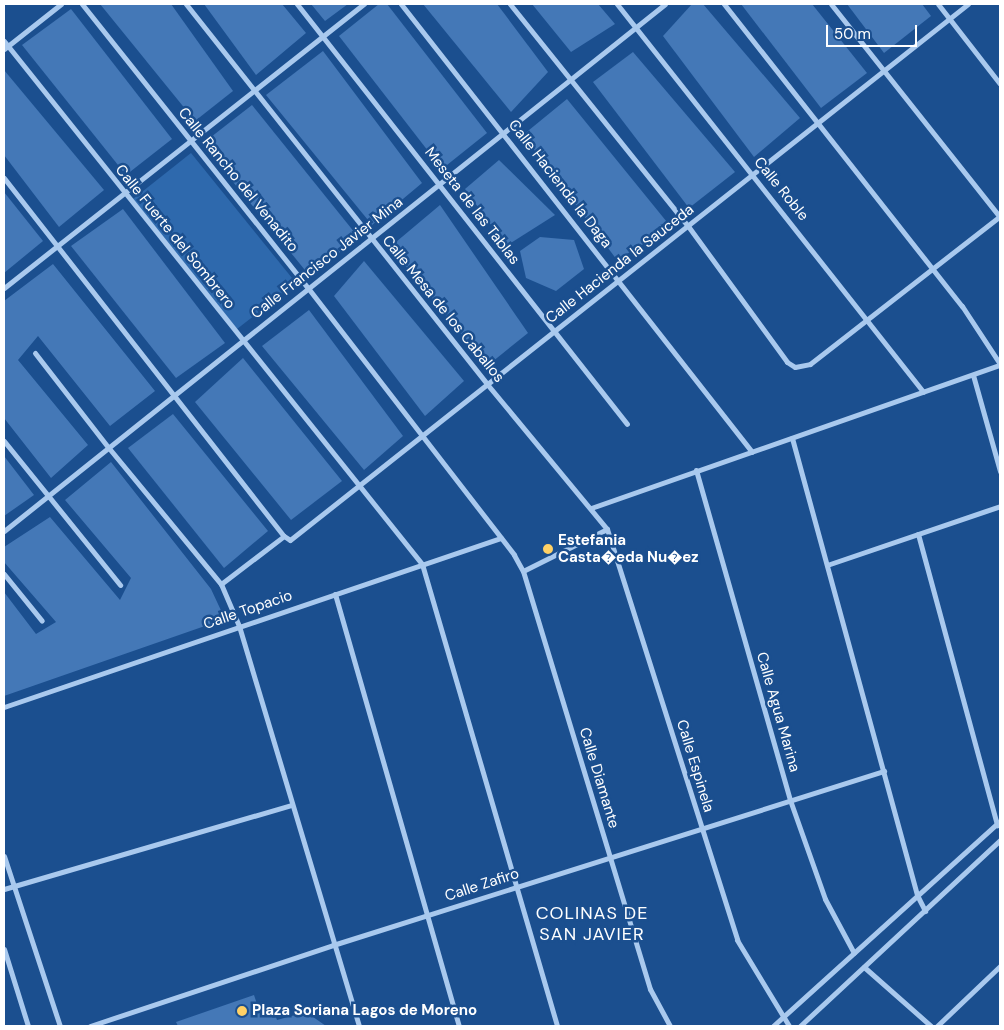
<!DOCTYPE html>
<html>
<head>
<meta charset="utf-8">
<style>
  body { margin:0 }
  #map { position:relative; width:1004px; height:1030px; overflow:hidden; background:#1b4f8f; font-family:"DM Sans",sans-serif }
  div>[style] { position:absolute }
  .green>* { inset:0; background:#2e69ad }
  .building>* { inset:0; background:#4478b7 }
  .minor>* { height:5px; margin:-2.5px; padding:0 2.5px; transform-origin:2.5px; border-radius:2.5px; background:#a9c9ee }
  .dots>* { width:14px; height:14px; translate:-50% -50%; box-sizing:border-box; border:2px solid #1b4f8f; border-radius:50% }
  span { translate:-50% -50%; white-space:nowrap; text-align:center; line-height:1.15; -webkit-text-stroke:5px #1b4f8f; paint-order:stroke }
  .street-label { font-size:15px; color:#fff }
  .poi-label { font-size:15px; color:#fff; font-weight:700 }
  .left { translate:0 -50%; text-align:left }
  .quarter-label { font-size:18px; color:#fff; letter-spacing:1px }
  .frame { position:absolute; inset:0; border:5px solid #fff; pointer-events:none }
  .scale { position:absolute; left:826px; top:25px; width:91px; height:22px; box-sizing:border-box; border:2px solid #fff; border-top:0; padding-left:6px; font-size:15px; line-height:18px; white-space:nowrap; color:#fff; -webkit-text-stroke:4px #1b4f8f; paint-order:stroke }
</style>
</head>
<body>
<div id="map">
  <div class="green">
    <i style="clip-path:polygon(191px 153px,296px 283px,237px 329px,133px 199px)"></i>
  </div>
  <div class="building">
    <i style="clip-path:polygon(100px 4px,171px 4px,233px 91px,195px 121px)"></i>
    <i style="clip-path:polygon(204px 4px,282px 4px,306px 33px,256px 75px)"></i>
    <i style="clip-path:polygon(311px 4px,348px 4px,325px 21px)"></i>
    <i style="clip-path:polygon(379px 4px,387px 4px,487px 133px,442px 169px,339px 36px)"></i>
    <i style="clip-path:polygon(423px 4px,497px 4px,548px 72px,511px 112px)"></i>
    <i style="clip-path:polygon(532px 4px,598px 4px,615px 24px,571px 52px)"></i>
    <i style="clip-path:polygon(692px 4px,703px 4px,800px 118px,754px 157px,663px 36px)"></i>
    <i style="clip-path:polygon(741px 4px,812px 4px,867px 73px,821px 108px)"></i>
    <i style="clip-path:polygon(847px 4px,922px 4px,931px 16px,884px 53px)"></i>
    <i style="clip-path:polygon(71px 9px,172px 139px,126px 175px,22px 45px)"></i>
    <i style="clip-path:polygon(323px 51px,422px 183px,372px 225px,266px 95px)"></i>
    <i style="clip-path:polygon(633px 52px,735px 172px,689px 208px,593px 82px)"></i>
    <i style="clip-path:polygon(4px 70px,104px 190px,59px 227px,4px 155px)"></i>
    <i style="clip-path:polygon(567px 99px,671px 227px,617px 260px,523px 135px)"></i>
    <i style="clip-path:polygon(252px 105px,359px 238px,309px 275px,202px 144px)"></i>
    <i style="clip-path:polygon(499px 160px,555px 215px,506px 246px,465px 189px)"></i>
    <i style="clip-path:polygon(4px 192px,43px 241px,4px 273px)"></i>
    <i style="clip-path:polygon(440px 205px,528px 333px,487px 366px,390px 247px)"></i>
    <i style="clip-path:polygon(123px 209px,225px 343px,176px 378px,71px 246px)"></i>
    <i style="clip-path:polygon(540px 237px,574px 240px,584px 269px,556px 291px,526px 278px,520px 251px)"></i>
    <i style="clip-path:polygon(364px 261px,464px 381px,425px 416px,334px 296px)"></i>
    <i style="clip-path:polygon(53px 264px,155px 391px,110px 426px,38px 336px,18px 360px,88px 445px,51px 478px,4px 418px,4px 301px)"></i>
    <i style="clip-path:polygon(309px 310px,403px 436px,364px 470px,262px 346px)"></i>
    <i style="clip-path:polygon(243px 358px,342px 481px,291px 520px,195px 402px)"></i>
    <i style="clip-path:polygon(173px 414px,268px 531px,224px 568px,128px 448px)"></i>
    <i style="clip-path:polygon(4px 456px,34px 495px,4px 516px)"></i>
    <i style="clip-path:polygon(111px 462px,211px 589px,225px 619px,4px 696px,4px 592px,36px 634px,56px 622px,4px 562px,4px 547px,50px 517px,120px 600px,131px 578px,65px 500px)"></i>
    <i style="clip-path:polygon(254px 995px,259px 1010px,272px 1006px,277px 1020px,306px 1012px,326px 1026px,178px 1026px,176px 1022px)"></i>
  </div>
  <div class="minor">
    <i style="left:82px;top:4px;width:363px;rotate:51.5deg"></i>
    <i style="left:308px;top:288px;width:337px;rotate:52.3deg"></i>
    <i style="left:514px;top:555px;width:18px;rotate:61deg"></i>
    <i style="left:523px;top:571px;width:437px;rotate:73.1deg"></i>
    <i style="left:650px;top:989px;width:42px;rotate:61.6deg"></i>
    <i style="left:186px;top:4px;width:485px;rotate:51.6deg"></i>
    <i style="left:487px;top:384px;width:188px;rotate:50.4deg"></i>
    <i style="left:607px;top:529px;width:431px;rotate:72.4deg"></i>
    <i style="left:737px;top:940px;width:100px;rotate:58.8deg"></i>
    <i style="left:297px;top:4px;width:534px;rotate:51.84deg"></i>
    <i style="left:401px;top:4px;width:569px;rotate:51.92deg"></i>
    <i style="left:510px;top:4px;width:285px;rotate:51.3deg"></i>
    <i style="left:688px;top:226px;width:168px;rotate:53.9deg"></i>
    <i style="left:787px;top:362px;width:9px;rotate:32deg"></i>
    <i style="left:795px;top:367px;width:15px;rotate:-11deg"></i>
    <i style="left:810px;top:364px;width:241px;rotate:-37.9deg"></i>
    <i style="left:617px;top:4px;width:494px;rotate:51.7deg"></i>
    <i style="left:724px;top:4px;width:385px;rotate:51.8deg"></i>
    <i style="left:962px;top:306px;width:69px;rotate:56.8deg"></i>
    <i style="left:831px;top:4px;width:272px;rotate:51.6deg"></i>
    <i style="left:938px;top:4px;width:101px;rotate:52.2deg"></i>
    <i style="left:4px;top:41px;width:670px;rotate:51.37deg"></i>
    <i style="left:422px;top:564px;width:481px;rotate:73.7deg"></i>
    <i style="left:4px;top:49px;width:73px;rotate:-38.3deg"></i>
    <i style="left:4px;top:178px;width:454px;rotate:52deg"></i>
    <i style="left:284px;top:536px;width:7px;rotate:34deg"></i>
    <i style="left:290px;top:540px;width:864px;rotate:-38.33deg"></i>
    <i style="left:4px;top:288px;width:459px;rotate:-38.3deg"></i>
    <i style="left:35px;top:353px;width:119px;rotate:52.2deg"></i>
    <i style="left:108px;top:447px;width:178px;rotate:50.5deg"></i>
    <i style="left:221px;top:584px;width:46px;rotate:66.8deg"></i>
    <i style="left:239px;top:626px;width:418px;rotate:73.3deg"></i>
    <i style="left:973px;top:375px;width:100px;rotate:74.3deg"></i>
    <i style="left:792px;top:438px;width:474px;rotate:74.7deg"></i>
    <i style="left:917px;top:895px;width:18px;rotate:63deg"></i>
    <i style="left:4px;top:441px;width:185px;rotate:51.1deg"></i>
    <i style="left:696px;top:470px;width:343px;rotate:74.1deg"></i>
    <i style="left:790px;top:800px;width:105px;rotate:70.5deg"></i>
    <i style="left:825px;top:899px;width:61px;rotate:61.8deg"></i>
    <i style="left:591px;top:508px;width:433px;rotate:-19.3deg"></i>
    <i style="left:4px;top:531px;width:845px;rotate:-38.56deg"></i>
    <i style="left:918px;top:534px;width:302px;rotate:74.8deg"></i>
    <i style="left:827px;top:565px;width:183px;rotate:-18.8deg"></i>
    <i style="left:523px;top:571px;width:94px;rotate:-26.6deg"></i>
    <i style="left:4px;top:574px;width:60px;rotate:51deg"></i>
    <i style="left:221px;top:584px;width:79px;rotate:-37.3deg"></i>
    <i style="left:335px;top:594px;width:449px;rotate:74deg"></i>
    <i style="left:4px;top:707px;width:525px;rotate:-18.78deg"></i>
    <i style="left:4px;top:856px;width:179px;rotate:71.8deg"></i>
    <i style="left:4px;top:889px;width:299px;rotate:-16.3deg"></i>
    <i style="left:4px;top:949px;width:81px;rotate:72.7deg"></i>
    <i style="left:864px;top:967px;width:89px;rotate:41.4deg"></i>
    <i style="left:90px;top:1026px;width:256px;rotate:-18.4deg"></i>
    <i style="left:333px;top:945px;width:578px;rotate:-17.53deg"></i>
    <i style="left:773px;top:1026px;width:306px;rotate:-42.1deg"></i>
    <i style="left:800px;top:1026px;width:273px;rotate:-42.9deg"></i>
    <i style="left:937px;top:1026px;width:87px;rotate:-43.6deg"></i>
  </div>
  <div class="dots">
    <i style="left:548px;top:549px;background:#ffd166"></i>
    <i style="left:242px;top:1011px;background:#ffd166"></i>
  </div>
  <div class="street-label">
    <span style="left:238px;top:180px;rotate:51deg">Calle Rancho del Venadito</span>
    <span style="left:560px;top:184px;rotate:52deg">Calle Hacienda la Daga</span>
    <span style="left:781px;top:189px;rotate:51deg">Calle Roble</span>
    <span style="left:472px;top:206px;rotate:52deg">Meseta de las Tablas</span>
    <span style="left:175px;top:237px;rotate:51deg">Calle Fuerte del Sombrero</span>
    <span style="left:327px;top:258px;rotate:-38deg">Calle Francisco Javier Mina</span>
    <span style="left:620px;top:264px;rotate:-38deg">Calle Hacienda la Sauceda</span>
    <span style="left:443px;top:309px;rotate:51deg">Calle Mesa de los Caballos</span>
    <span style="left:248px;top:610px;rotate:-19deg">Calle Topacio</span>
    <span style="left:778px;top:712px;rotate:74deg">Calle Agua Marina</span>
    <span style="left:695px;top:766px;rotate:73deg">Calle Espinela</span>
    <span style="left:599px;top:778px;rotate:73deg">Calle Diamante</span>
    <span style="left:482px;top:885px;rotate:-18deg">Calle Zafiro</span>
  </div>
  <div class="poi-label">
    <span class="left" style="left:558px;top:549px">Estefania<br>Casta�eda Nu�ez</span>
    <span class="left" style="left:252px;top:1011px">Plaza Soriana Lagos de Moreno</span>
  </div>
  <div class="quarter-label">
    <span style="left:592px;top:924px">COLINAS DE<br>SAN JAVIER</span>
  </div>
  <div class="frame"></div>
  <div class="scale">50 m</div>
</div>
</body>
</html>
